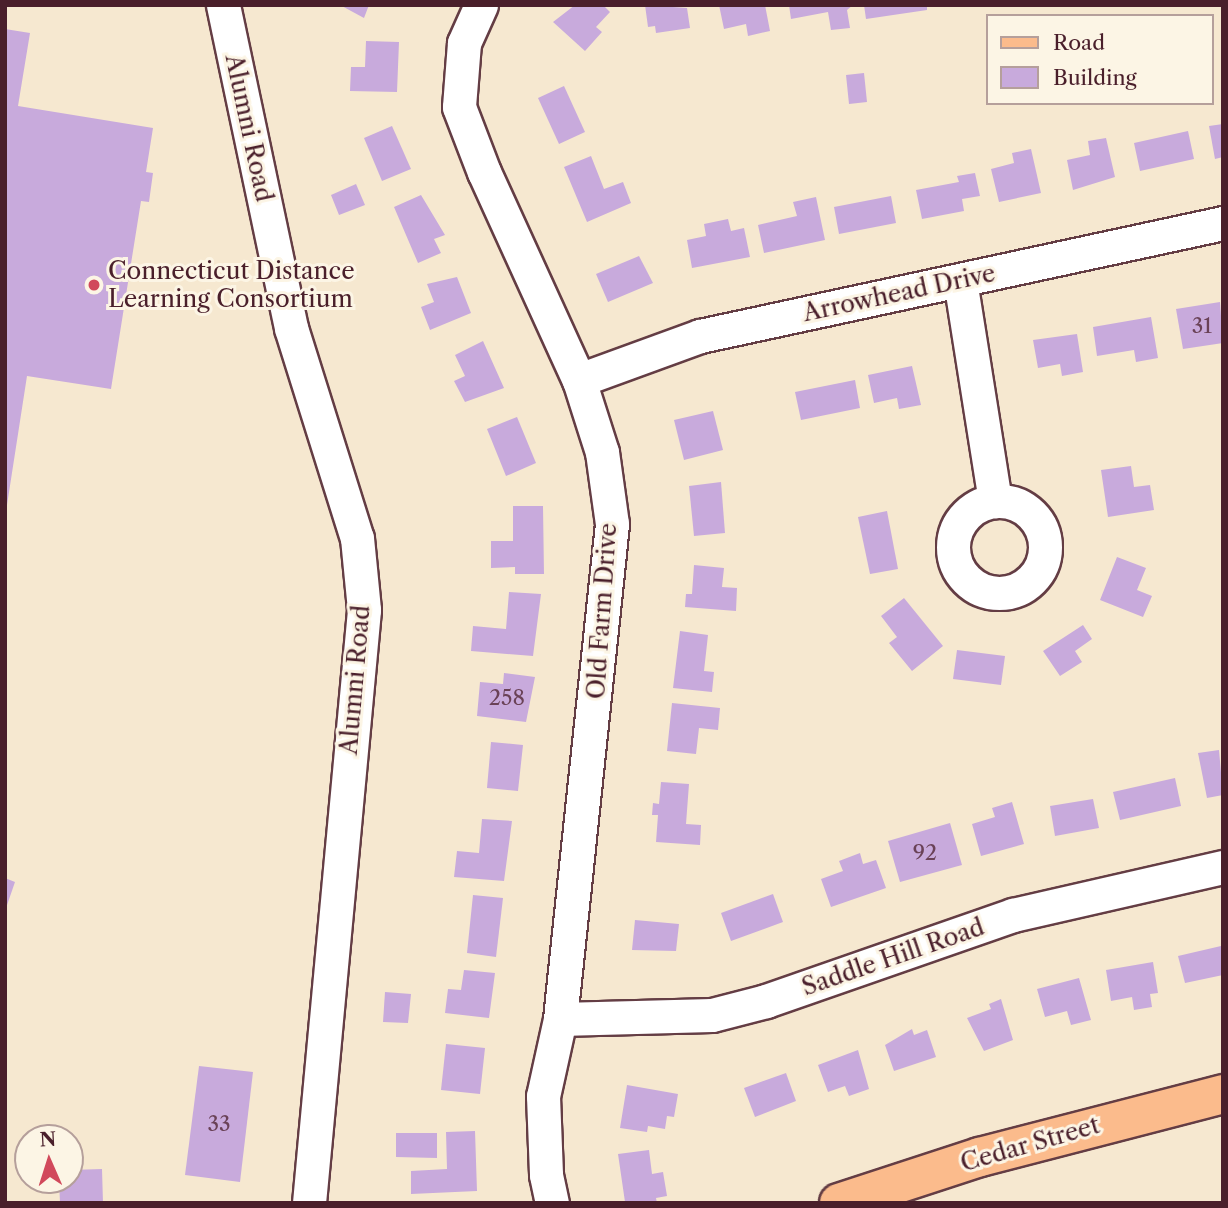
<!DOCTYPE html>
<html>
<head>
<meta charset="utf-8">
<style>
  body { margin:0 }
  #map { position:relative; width:1228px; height:1208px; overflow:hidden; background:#f6e8d0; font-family:"Libre Caslon Text",serif }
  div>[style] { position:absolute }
  .building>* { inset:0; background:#c8aadc }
  .roads { filter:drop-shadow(2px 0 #643d44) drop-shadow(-2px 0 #643d44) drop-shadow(0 2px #643d44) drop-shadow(0 -2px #643d44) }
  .minor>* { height:33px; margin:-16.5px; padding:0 16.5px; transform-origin:16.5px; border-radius:16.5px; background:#fff }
  .minor>.ring { margin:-16.5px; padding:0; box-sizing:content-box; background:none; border:33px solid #fff; border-radius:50% }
  .major>* { height:38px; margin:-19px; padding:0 19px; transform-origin:19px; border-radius:19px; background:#fbbb8c }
  .dots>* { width:19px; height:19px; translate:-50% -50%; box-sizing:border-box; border:4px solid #fcf5e5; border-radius:50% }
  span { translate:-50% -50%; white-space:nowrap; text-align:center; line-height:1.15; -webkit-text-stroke:6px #fcf5e5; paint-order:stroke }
  .number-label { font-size:21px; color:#6a4257 }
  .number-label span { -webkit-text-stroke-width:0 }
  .street-label { font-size:24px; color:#4a1f2b }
  .poi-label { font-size:24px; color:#4a1f2b }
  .left { translate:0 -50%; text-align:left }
  .frame { position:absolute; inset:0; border:7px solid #4a1f2b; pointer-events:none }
  .legend { position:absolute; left:986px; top:14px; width:228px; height:91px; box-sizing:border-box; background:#fcf5e5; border:2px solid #b59f9b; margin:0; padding:9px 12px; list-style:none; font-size:21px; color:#4a1f2b }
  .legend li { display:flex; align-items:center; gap:14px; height:35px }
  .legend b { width:35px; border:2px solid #b59f9b }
  .north { position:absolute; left:14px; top:1124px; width:70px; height:70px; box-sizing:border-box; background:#fcf5e5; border:2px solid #b59f9b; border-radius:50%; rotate:357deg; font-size:19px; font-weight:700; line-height:28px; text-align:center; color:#4a1f2b }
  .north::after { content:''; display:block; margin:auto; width:24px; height:32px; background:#d1495b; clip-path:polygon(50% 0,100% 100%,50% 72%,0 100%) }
</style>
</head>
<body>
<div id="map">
  <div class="building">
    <i style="clip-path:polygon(340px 5px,369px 5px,364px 18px)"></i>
    <i style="clip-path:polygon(575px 5px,603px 5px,610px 12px,596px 27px,602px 32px,585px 51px,553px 22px)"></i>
    <i style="clip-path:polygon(645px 5px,687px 8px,690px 28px,656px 33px,655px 26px,648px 27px)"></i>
    <i style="clip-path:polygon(719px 5px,765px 5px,770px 31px,748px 36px,746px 24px,724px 29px)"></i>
    <i style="clip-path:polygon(789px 5px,853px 5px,847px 10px,850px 28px,831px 30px,828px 12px,791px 19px)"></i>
    <i style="clip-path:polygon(864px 5px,927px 5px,927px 10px,866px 19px)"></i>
    <i style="clip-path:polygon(5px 29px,30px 33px,18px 106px,153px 128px,146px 172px,153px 173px,149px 202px,141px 201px,111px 389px,27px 376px,7px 505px)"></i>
    <i style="clip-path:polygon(366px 41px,399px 42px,397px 92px,350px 91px,351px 67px,365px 67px)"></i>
    <i style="clip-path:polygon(864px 73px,867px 102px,849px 104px,846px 75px)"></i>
    <i style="clip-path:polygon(564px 86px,585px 132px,559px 144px,538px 98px)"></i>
    <i style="clip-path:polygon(1223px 124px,1223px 157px,1215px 159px,1209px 126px)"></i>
    <i style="clip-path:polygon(392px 126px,411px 169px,382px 181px,364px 138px)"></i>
    <i style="clip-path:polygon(1188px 131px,1194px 159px,1140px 171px,1134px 143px)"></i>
    <i style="clip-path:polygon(1106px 138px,1115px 177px,1073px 190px,1067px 160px,1090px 155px,1088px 141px)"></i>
    <i style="clip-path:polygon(1031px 149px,1041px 193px,999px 202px,991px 169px,1014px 163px,1012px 153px)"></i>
    <i style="clip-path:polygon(591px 156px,604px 189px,623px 182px,631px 203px,587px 222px,564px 167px)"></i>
    <i style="clip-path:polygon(975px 173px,980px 196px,962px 199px,964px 211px,922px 219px,916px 190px,959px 182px,957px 176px)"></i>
    <i style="clip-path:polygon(356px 184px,365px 205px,339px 215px,331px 195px)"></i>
    <i style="clip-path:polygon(421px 195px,445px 235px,434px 239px,441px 253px,418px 263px,394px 207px)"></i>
    <i style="clip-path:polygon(891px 196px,896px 223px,839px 234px,834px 207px)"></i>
    <i style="clip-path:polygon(816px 197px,825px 240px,764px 253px,758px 225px,797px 216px,793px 202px)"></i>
    <i style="clip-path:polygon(728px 219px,731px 231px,744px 228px,750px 257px,692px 268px,687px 240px,706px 236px,704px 224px)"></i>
    <i style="clip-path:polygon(639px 256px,653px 283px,608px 302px,596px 274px)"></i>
    <i style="clip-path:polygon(457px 277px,471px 313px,430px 330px,421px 307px,434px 302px,427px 284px)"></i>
    <i style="clip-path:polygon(1220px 302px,1223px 343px,1183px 349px,1176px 309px)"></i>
    <i style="clip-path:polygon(1151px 317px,1158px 358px,1136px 362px,1134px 350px,1097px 356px,1093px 327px)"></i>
    <i style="clip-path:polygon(1077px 334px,1083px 372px,1062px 376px,1060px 364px,1038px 368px,1033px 340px)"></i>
    <i style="clip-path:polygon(483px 341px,504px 388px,465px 402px,454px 381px,465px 376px,455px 355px)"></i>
    <i style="clip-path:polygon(912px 366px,921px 405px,899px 409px,897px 398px,874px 403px,868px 375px)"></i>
    <i style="clip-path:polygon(855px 380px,860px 408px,801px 420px,795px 392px)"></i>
    <i style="clip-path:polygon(713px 411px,723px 450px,684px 460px,674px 420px)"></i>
    <i style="clip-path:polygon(517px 417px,536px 463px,506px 476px,487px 429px)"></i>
    <i style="clip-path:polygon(1131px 466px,1134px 487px,1150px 485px,1154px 510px,1108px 517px,1101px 470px)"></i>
    <i style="clip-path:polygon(721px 482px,725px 533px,694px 536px,689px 486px)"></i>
    <i style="clip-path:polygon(513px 506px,543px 506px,544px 574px,515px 574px,515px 567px,491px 568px,491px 541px,513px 541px)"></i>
    <i style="clip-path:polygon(887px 511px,898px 569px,870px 574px,858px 517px)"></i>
    <i style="clip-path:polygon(1117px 557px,1146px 568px,1137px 590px,1152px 596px,1143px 617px,1100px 600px)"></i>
    <i style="clip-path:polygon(694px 565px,724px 568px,722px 587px,737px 588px,736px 611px,685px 607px,686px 594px,692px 594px)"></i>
    <i style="clip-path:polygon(509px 592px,541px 594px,533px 656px,471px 651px,473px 626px,506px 629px)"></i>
    <i style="clip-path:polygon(904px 598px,943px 646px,912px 671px,889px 643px,897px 637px,881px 616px)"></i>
    <i style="clip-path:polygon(1083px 625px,1092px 639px,1075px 651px,1082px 662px,1060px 676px,1043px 651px)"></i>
    <i style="clip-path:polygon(680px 631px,708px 635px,704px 671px,714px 672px,712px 692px,673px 688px)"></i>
    <i style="clip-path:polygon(957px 650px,1005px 656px,1001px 685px,953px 679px)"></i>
    <i style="clip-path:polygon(504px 673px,535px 677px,526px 722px,477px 716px,480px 682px,503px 684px)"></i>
    <i style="clip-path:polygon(672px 703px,720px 708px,718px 730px,699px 728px,696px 754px,667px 751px)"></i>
    <i style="clip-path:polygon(491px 742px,523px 745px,518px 791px,487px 788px)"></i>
    <i style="clip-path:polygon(1219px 750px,1223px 795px,1207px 798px,1198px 753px)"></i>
    <i style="clip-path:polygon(1175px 778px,1181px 806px,1120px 820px,1113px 792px)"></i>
    <i style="clip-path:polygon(661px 782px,689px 784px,686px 824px,701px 825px,700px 845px,656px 842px,658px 815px,652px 815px,653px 803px,659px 804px)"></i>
    <i style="clip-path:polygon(1093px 799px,1099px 828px,1055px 836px,1050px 806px)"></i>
    <i style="clip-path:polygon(1012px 802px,1024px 844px,981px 856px,972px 824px,995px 817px,992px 808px)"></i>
    <i style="clip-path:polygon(482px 819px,512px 821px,504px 881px,454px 877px,457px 851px,479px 853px)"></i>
    <i style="clip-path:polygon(950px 823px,962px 865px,900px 882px,888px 841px)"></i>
    <i style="clip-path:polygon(860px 853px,863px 864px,876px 860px,886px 888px,831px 907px,821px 879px,843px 871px,839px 861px)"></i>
    <i style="clip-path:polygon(5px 878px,15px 882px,6px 908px,5px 908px)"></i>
    <i style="clip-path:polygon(773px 894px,783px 922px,731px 941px,721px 913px)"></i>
    <i style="clip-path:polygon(473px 895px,503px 898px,496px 957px,467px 953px)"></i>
    <i style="clip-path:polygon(635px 920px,679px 924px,676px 951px,632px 950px)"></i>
    <i style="clip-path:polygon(1221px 946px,1223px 975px,1185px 983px,1178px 956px)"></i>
    <i style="clip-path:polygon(1153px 962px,1158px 993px,1150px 994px,1152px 1007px,1134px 1010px,1132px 997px,1111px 1001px,1106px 970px)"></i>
    <i style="clip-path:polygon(464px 970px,495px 973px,489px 1018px,445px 1013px,448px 989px,461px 990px)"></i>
    <i style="clip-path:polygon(1079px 978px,1091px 1020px,1071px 1025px,1067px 1011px,1045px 1017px,1037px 989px)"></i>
    <i style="clip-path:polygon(385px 992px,411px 994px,408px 1023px,383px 1022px)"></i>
    <i style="clip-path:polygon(1001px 999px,1013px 1040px,984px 1051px,967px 1018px,991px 1009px,989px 1004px)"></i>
    <i style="clip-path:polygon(912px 1029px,914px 1035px,927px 1030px,936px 1057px,894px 1071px,885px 1045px)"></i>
    <i style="clip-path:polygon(446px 1044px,485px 1048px,480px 1094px,441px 1090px)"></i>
    <i style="clip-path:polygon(858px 1050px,869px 1089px,849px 1096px,845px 1086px,828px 1092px,818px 1065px)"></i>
    <i style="clip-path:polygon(199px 1066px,253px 1072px,240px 1182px,185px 1175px)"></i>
    <i style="clip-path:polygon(786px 1073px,796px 1101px,755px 1117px,744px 1088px)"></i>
    <i style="clip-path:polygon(627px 1085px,678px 1094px,674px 1117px,667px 1116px,665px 1129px,648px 1126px,647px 1132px,620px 1128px)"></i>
    <i style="clip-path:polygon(475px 1131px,477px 1191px,411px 1194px,411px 1171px,447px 1169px,446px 1132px)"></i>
    <i style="clip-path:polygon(396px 1133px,437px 1133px,437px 1158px,396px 1157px)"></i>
    <i style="clip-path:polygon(649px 1150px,652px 1174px,663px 1172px,667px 1196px,656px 1198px,657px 1203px,625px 1202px,618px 1154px)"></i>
    <i style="clip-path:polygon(102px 1169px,103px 1203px,60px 1203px,59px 1180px,70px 1180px,70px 1170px)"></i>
  </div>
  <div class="roads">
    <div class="minor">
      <i style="left:223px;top:5px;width:330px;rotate:78.1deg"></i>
      <i style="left:291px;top:328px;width:220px;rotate:72.6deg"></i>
      <i style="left:357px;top:538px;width:72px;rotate:84.4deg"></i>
      <i style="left:364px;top:610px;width:596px;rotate:95.3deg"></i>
      <i style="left:481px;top:5px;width:42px;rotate:114.1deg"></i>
      <i style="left:464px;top:43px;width:64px;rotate:94.5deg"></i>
      <i style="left:459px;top:107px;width:70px;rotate:69deg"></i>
      <i style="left:484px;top:172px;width:229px;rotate:65.5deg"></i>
      <i style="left:579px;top:380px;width:76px;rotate:72.3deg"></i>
      <i style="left:602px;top:452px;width:73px;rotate:82.1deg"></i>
      <i style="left:612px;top:524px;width:498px;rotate:96deg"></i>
      <i style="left:560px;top:1019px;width:79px;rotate:102.4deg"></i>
      <i style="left:543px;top:1096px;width:79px;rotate:87.8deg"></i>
      <i style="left:546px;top:1175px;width:29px;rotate:78deg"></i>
      <i style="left:960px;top:280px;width:224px;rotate:81deg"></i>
      <i style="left:579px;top:380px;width:129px;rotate:-20deg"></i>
      <i style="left:700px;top:336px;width:535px;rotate:-12.19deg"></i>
      <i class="ring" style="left:953px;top:501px;width:59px;height:59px"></i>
      <i style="left:560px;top:1019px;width:152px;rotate:-1.5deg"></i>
      <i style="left:712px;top:1015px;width:56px;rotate:-14.5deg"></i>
      <i style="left:766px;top:1001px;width:262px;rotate:-19.2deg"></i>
      <i style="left:1013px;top:915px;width:215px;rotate:-12.9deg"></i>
    </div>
    <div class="major">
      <i style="left:839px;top:1203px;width:148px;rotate:-18.1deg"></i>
      <i style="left:980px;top:1157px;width:251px;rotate:-14.5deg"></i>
    </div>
  </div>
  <div class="dots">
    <i style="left:94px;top:285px;background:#d1495b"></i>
  </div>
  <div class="number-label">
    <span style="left:1202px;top:326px">31</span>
    <span style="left:507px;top:698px">258</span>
    <span style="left:925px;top:853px">92</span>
    <span style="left:219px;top:1124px">33</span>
  </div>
  <div class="street-label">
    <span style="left:249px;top:128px;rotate:78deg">Alumni Road</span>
    <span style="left:899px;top:293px;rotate:-12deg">Arrowhead Drive</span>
    <span style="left:602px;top:611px;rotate:-86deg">Old Farm Drive</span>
    <span style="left:355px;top:680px;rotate:-85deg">Alumni Road</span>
    <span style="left:893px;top:957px;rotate:-19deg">Saddle Hill Road</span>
    <span style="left:1030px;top:1144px;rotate:-16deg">Cedar Street</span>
  </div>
  <div class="poi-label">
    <span class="left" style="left:108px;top:285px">Connecticut Distance<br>Learning Consortium</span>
  </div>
  <div class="frame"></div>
  <ul class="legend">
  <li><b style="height:9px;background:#fbbb8c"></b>Road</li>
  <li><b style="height:19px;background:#c8aadc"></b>Building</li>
  </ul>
  <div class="north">N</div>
</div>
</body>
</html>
